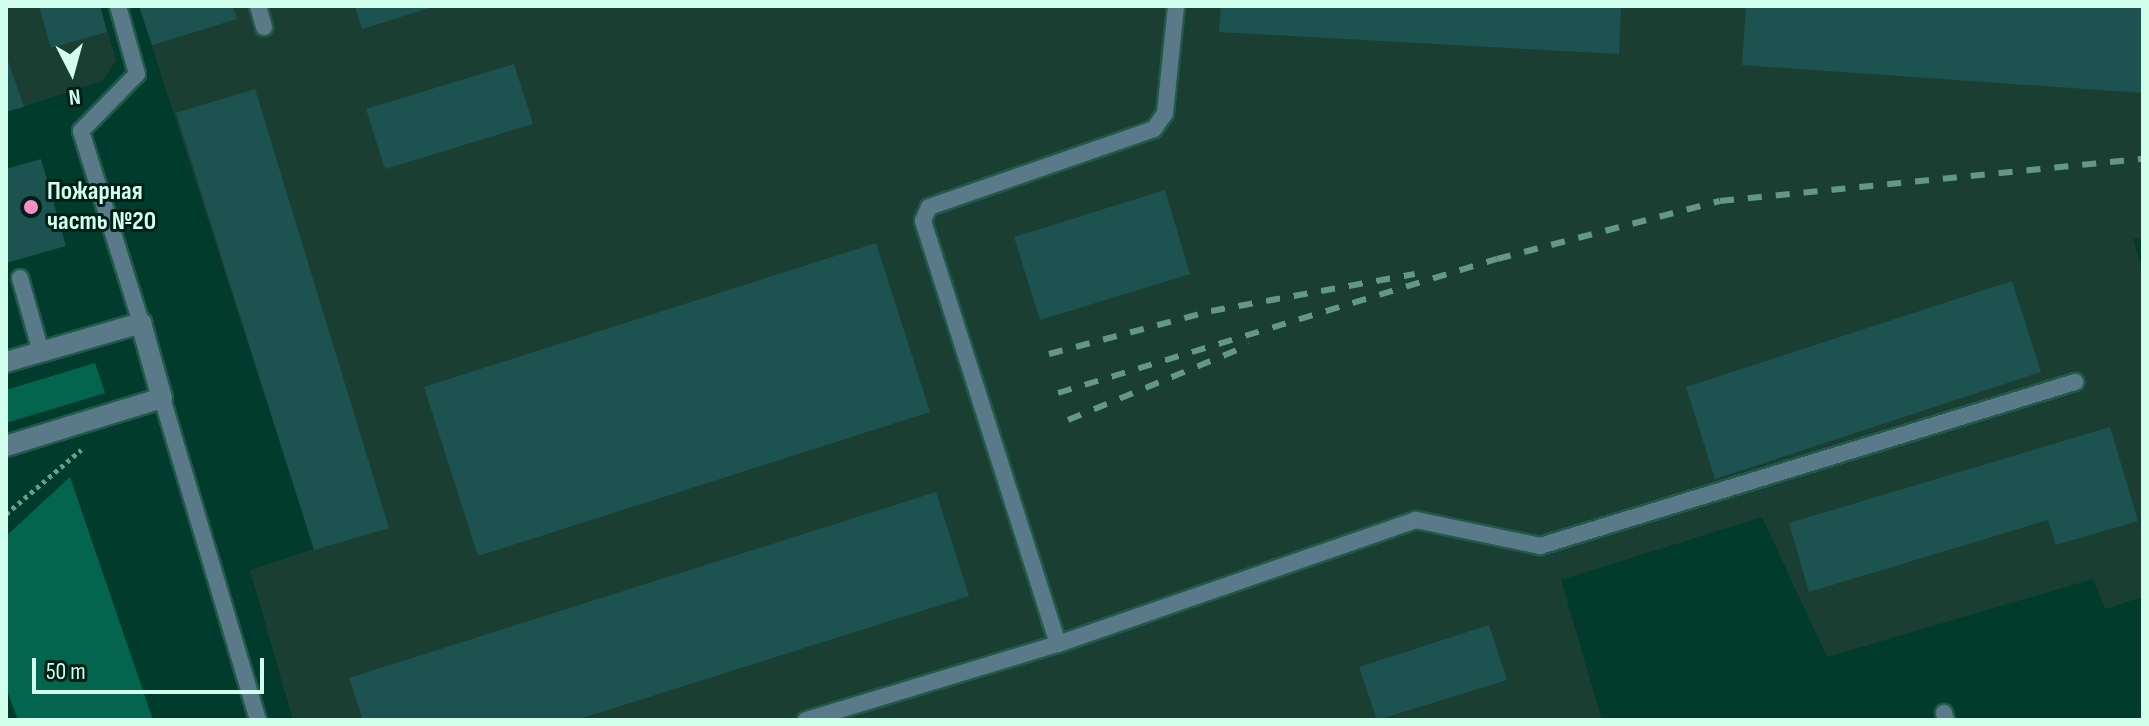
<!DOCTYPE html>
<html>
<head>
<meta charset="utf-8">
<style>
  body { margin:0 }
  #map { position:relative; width:2149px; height:726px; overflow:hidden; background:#003b2c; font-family:"Sofia Sans Condensed",sans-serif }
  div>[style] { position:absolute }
  .built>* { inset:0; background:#1b3e33 }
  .green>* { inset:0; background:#04654e }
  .building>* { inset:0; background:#1c5350 }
  .path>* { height:5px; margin-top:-2.5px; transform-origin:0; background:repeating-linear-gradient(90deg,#689c8c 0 4px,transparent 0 8px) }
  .roads { filter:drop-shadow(2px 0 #215a4b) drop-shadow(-2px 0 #215a4b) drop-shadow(0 2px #215a4b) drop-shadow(0 -2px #215a4b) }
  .lane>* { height:16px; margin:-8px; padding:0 8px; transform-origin:8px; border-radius:8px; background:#5b7a89 }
  .street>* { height:20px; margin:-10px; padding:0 10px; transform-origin:10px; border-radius:10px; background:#5b7a89 }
  .rail>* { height:6px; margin-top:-3px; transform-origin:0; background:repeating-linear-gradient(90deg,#639888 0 14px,transparent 0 28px) }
  .dots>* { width:22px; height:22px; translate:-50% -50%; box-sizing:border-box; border:4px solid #001f16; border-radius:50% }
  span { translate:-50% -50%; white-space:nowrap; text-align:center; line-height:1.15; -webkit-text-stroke:6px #001f16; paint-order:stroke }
  .poi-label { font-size:26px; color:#d1feed; font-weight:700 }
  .left { translate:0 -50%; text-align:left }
  .frame { position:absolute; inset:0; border:8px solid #d1feed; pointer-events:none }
  .north { position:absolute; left:32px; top:32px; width:80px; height:80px; -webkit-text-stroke:6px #001f16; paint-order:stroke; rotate:174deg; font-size:22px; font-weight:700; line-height:32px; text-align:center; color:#d1feed }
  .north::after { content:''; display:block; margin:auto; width:28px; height:36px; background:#d1feed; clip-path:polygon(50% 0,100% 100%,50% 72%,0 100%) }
  .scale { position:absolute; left:32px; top:658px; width:232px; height:36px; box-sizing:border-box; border:4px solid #d1feed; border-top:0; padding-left:10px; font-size:24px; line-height:28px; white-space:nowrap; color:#d1feed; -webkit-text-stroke:6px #001f16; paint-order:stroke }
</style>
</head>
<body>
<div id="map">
  <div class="built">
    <i style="clip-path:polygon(6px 6px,100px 6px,116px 60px,103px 81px,6px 112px)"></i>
    <i style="clip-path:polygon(139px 6px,2143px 6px,2143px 238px,2133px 239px,2143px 273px,2143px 597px,2105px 609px,2093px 579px,1827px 657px,1762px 517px,1561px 580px,1602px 720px,293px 720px,250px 570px,314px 549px)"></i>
  </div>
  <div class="green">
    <i style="clip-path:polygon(95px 363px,105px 393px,6px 423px,6px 390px)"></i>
    <i style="clip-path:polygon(70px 477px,153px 720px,18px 720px,6px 688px,6px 536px)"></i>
  </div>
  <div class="building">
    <i style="clip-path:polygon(39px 6px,100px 6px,107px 32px,51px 48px)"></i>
    <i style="clip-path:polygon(139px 6px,233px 6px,237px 19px,152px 45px)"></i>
    <i style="clip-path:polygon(355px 6px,433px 6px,433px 7px,362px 29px)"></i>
    <i style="clip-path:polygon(1221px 6px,1621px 6px,1619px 54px,1219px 32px)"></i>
    <i style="clip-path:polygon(1746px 6px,2143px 6px,2143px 93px,1742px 65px)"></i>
    <i style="clip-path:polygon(6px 55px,24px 107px,6px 112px)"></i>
    <i style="clip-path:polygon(514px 64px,533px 124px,385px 169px,366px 109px)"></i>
    <i style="clip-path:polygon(255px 89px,389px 528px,314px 550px,176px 113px)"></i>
    <i style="clip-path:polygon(41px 159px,66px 246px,6px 263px,6px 169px)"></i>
    <i style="clip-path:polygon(1165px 190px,1190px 274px,1040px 320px,1014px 237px)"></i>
    <i style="clip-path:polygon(876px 243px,930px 412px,478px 556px,424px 387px)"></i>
    <i style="clip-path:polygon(2012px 281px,2041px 372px,1715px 479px,1686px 387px)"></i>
    <i style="clip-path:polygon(2110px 427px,2138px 521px,2056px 545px,2048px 520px,1809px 592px,1789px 523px)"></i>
    <i style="clip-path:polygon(936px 492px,969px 596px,576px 720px,363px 720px,349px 678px)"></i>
    <i style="clip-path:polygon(1489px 625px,1507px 680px,1377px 720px,1359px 667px)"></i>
  </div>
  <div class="path">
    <i style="left:6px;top:514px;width:99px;rotate:-40.5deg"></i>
  </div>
  <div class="roads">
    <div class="lane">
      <i style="left:118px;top:6px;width:71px;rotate:74.4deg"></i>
      <i style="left:137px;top:74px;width:80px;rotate:134.5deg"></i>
      <i style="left:81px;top:131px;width:201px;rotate:72.6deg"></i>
      <i style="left:258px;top:6px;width:22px;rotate:74deg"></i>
      <i style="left:20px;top:278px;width:77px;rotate:74.2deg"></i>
      <i style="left:162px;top:398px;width:336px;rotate:73.4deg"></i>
      <i style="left:1058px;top:644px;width:444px;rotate:-107.7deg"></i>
      <i style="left:923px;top:221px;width:15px;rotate:-67deg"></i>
      <i style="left:929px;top:207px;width:238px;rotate:-19.1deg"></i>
      <i style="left:1154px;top:129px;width:19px;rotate:-55deg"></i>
      <i style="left:1165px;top:113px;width:108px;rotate:-84.1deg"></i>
      <i style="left:1944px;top:713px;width:7px;rotate:74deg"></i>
      <i style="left:806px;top:720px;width:263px;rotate:-16.8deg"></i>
      <i style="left:1058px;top:644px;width:379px;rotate:-19.1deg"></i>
      <i style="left:1416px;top:520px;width:127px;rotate:11.8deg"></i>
      <i style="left:1540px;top:546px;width:560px;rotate:-17.04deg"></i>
    </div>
    <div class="street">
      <i style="left:6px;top:362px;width:141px;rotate:-16.1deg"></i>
      <i style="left:141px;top:323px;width:78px;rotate:74.4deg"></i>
      <i style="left:162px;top:398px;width:163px;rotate:162.9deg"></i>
    </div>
  </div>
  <div class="rail">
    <i style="left:1049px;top:354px;width:168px;rotate:-14.9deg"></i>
    <i style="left:1211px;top:311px;width:207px;rotate:-10.3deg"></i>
    <i style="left:1058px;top:393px;width:459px;rotate:-17deg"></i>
    <i style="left:1497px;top:259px;width:230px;rotate:-14.6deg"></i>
    <i style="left:1720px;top:201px;width:425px;rotate:-5.7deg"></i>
    <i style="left:1068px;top:420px;width:196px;rotate:-22.5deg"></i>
  </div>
  <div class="dots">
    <i style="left:31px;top:207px;background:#fb8fc4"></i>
  </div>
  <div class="poi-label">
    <span class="left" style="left:47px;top:207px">Пожарная<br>часть №20</span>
  </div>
  <div class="frame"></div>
  <div class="north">N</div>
  <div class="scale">50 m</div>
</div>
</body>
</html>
